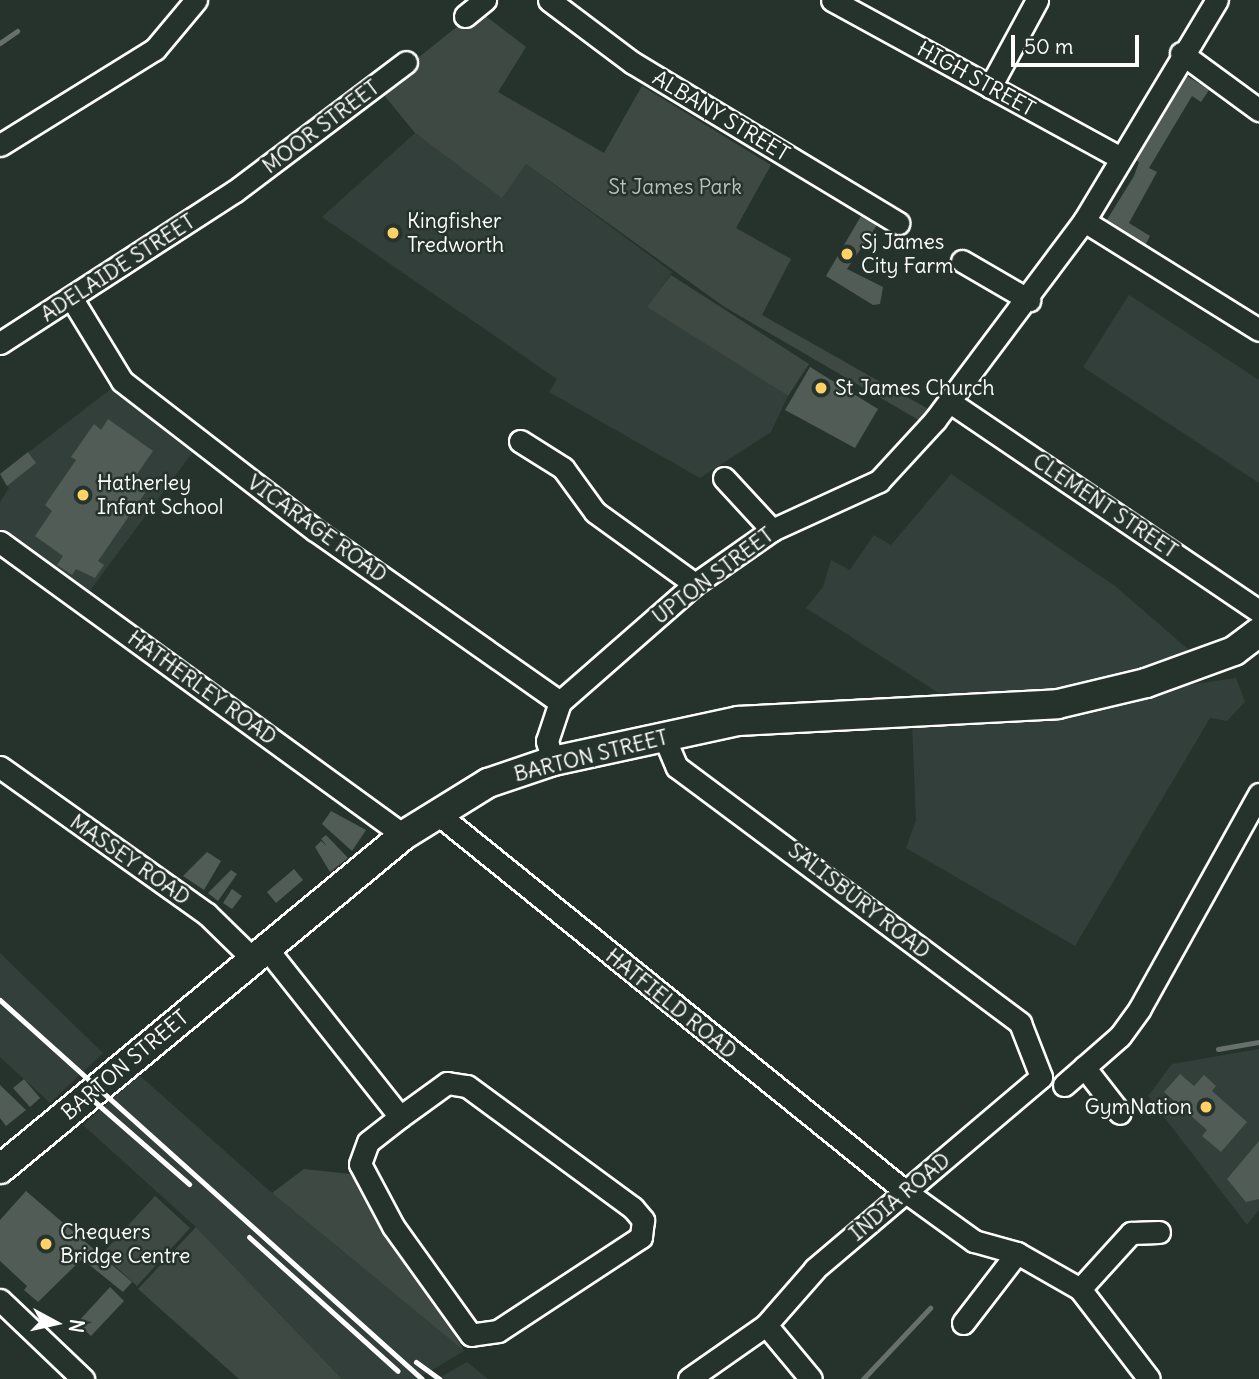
<!DOCTYPE html>
<html>
<head>
<meta charset="utf-8">
<style>
  body { margin:0 }
  #map { position:relative; width:1259px; height:1379px; overflow:hidden; background:#26332d; font-family:Delius,sans-serif }
  div>[style] { position:absolute }
  .built>* { inset:0; background:#333f3a }
  .green>* { inset:0; background:#3e4944 }
  .stream>* { height:5px; margin:-2.5px; padding:0 2.5px; transform-origin:2.5px; border-radius:2.5px; background:#67706c }
  .building>* { inset:0; background:#515c57 }
  .roads { filter:drop-shadow(2px 0 #fff) drop-shadow(-2px 0 #fff) drop-shadow(0 2px #fff) drop-shadow(0 -2px #fff) }
  .minor>* { height:21px; margin:-10.5px; padding:0 10.5px; transform-origin:10.5px; border-radius:10.5px; background:#26332d }
  .secondary>* { height:28px; margin:-14px; padding:0 14px; transform-origin:14px; border-radius:14px; background:#26332d }
  .rail>* { height:5px; margin:-2.5px; padding:0 2.5px; transform-origin:2.5px; border-radius:2.5px; background:#fff }
  .dots>* { width:19px; height:19px; translate:-50% -50%; box-sizing:border-box; border:4px solid #26332d; border-radius:50% }
  span { translate:-50% -50%; white-space:nowrap; text-align:center; line-height:1.15; -webkit-text-stroke:5px #26332d; paint-order:stroke }
  .street-label { font-size:21px; color:#fff }
  .park-label { font-size:21px; color:#bbbfbe }
  .poi-label { font-size:21px; color:#fff }
  .left { translate:0 -50%; text-align:left }
  .right { translate:-100% -50%; text-align:right }
  .north { position:absolute; left:21px; top:1288px; width:70px; height:70px; -webkit-text-stroke:5px #26332d; paint-order:stroke; rotate:98deg; font-size:19px; font-weight:700; line-height:28px; text-align:center; color:#fff }
  .north::after { content:''; display:block; margin:auto; width:24px; height:32px; background:#fff; clip-path:polygon(50% 0,100% 100%,50% 72%,0 100%) }
  .scale { position:absolute; left:1011px; top:35px; width:128px; height:32px; box-sizing:border-box; border:4px solid #fff; border-top:0; padding-left:9px; font-size:21px; line-height:24px; white-space:nowrap; color:#fff; -webkit-text-stroke:5px #26332d; paint-order:stroke }
</style>
</head>
<body>
<div id="map">
  <div class="built">
    <i style="clip-path:polygon(415px 133px,502px 197px,526px 164px,672px 272px,648px 307px,788px 396px,771px 432px,700px 478px,549px 392px,557px 379px,322px 217px)"></i>
    <i style="clip-path:polygon(1129px 295px,1259px 380px,1259px 483px,1083px 367px)"></i>
    <i style="clip-path:polygon(111px 389px,192px 453px,89px 592px,0 531px,0 502px,9px 488px,0 474px)"></i>
    <i style="clip-path:polygon(951px 474px,1115px 586px,1197px 657px,1077px 687px,948px 699px,806px 608px,823px 587px,831px 560px,850px 570px,874px 535px,891px 545px)"></i>
    <i style="clip-path:polygon(1236px 678px,1245px 702px,1227px 721px,1210px 718px,1075px 946px,906px 848px,916px 820px,912px 724px)"></i>
    <i style="clip-path:polygon(0 953px,103px 1053px,50px 1103px,0 1057px)"></i>
    <i style="clip-path:polygon(1259px 1049px,1259px 1210px,1247px 1225px,1148px 1096px,1172px 1064px)"></i>
    <i style="clip-path:polygon(139px 1075px,272px 1193px,464px 1351px,417px 1379px,342px 1379px,196px 1227px,83px 1125px)"></i>
    <i style="clip-path:polygon(467px 1362px,488px 1379px,437px 1379px)"></i>
  </div>
  <div class="green">
    <i style="clip-path:polygon(478px 10px,526px 47px,498px 92px,604px 153px,642px 86px,771px 165px,736px 228px,791px 259px,762px 315px,930px 410px,922px 422px,723px 306px,526px 164px,502px 198px,415px 133px,379px 89px)"></i>
    <i style="clip-path:polygon(671px 275px,809px 364px,788px 396px,647px 307px)"></i>
    <i style="clip-path:polygon(304px 1169px,360px 1175px,464px 1351px,272px 1193px)"></i>
    <i style="clip-path:polygon(155px 1196px,190px 1228px,137px 1286px,102px 1254px)"></i>
    <i style="clip-path:polygon(196px 1227px,342px 1379px,239px 1379px,138px 1289px)"></i>
  </div>
  <div class="stream">
    <i style="left:0;top:43px;width:21px;rotate:-35deg"></i>
    <i style="left:1218px;top:1049px;width:42px;rotate:-9.7deg"></i>
    <i style="left:863px;top:1379px;width:98px;rotate:-46.7deg"></i>
  </div>
  <div class="building">
    <i style="clip-path:polygon(1184px 74px,1209px 90px,1201px 102px,1192px 96px,1149px 168px,1157px 172px,1129px 223px,1150px 236px,1144px 247px,1105px 223px,1134px 176px,1139px 162px,1133px 159px)"></i>
    <i style="clip-path:polygon(861px 216px,877px 225px,847px 269px,883px 287px,880px 304px,873px 305px,826px 276px)"></i>
    <i style="clip-path:polygon(810px 367px,878px 409px,855px 448px,785px 410px)"></i>
    <i style="clip-path:polygon(108px 419px,153px 451px,135px 477px,145px 493px,98px 561px,104px 565px,95px 578px,76px 569px,72px 575px,57px 565px,63px 556px,35px 536px,52px 511px,45px 505px,76px 460px,71px 457px,94px 424px,101px 430px)"></i>
    <i style="clip-path:polygon(28px 452px,36px 463px,7px 486px,0 474px)"></i>
    <i style="clip-path:polygon(331px 811px,366px 830px,352px 851px,322px 824px)"></i>
    <i style="clip-path:polygon(326px 835px,348px 858px,330px 872px,315px 847px,321px 841px,327px 846px,321px 839px)"></i>
    <i style="clip-path:polygon(207px 852px,221px 861px,204px 890px,183px 876px)"></i>
    <i style="clip-path:polygon(294px 869px,303px 880px,276px 903px,267px 892px)"></i>
    <i style="clip-path:polygon(231px 870px,237px 874px,218px 901px,208px 893px)"></i>
    <i style="clip-path:polygon(232px 889px,242px 896px,232px 909px,223px 903px)"></i>
    <i style="clip-path:polygon(1180px 1074px,1194px 1086px,1204px 1075px,1216px 1086px,1212px 1091px,1247px 1122px,1221px 1152px,1202px 1136px,1207px 1130px,1164px 1092px)"></i>
    <i style="clip-path:polygon(24px 1079px,40px 1098px,30px 1107px,13px 1088px)"></i>
    <i style="clip-path:polygon(0 1085px,26px 1110px,6px 1126px,0 1118px)"></i>
    <i style="clip-path:polygon(1259px 1141px,1259px 1199px,1246px 1202px,1227px 1179px)"></i>
    <i style="clip-path:polygon(26px 1191px,132px 1282px,123px 1292px,82px 1259px,38px 1302px,24px 1290px,27px 1286px,0 1261px,0 1220px)"></i>
    <i style="clip-path:polygon(110px 1287px,124px 1301px,91px 1336px,77px 1323px)"></i>
  </div>
  <div class="roads">
    <div class="minor">
      <i style="left:549px;top:0;width:105px;rotate:36.9deg"></i>
      <i style="left:633px;top:63px;width:310px;rotate:31.1deg"></i>
      <i style="left:832px;top:0;width:327px;rotate:28.7deg"></i>
      <i style="left:465px;top:16px;width:26px;rotate:-39deg"></i>
      <i style="left:1181px;top:53px;width:97px;rotate:36.2deg"></i>
      <i style="left:990px;top:87px;width:99px;rotate:-61.6deg"></i>
      <i style="left:0;top:145px;width:182px;rotate:-31.8deg"></i>
      <i style="left:155px;top:49px;width:64px;rotate:-50.1deg"></i>
      <i style="left:1084px;top:221px;width:206px;rotate:31.9deg"></i>
      <i style="left:962px;top:261px;width:78px;rotate:30.2deg"></i>
      <i style="left:72px;top:299px;width:96px;rotate:58.6deg"></i>
      <i style="left:122px;top:381px;width:244px;rotate:37.7deg"></i>
      <i style="left:315px;top:530px;width:299px;rotate:35.1deg"></i>
      <i style="left:0;top:343px;width:280px;rotate:-32.9deg"></i>
      <i style="left:235px;top:191px;width:214px;rotate:-37deg"></i>
      <i style="left:950px;top:402px;width:373px;rotate:34.1deg"></i>
      <i style="left:520px;top:441px;width:51px;rotate:32.1deg"></i>
      <i style="left:563px;top:468px;width:54px;rotate:54deg"></i>
      <i style="left:595px;top:512px;width:123px;rotate:35.8deg"></i>
      <i style="left:724px;top:478px;width:71px;rotate:47.3deg"></i>
      <i style="left:0;top:542px;width:499px;rotate:36deg"></i>
      <i style="left:664px;top:737px;width:33px;rotate:67deg"></i>
      <i style="left:677px;top:767px;width:428px;rotate:36.7deg"></i>
      <i style="left:1020px;top:1023px;width:58px;rotate:68.7deg"></i>
      <i style="left:1041px;top:1077px;width:297px;rotate:139.7deg"></i>
      <i style="left:815px;top:1269px;width:74px;rotate:131.2deg"></i>
      <i style="left:766px;top:1325px;width:94px;rotate:145deg"></i>
      <i style="left:553px;top:761px;width:21px;rotate:-107deg"></i>
      <i style="left:547px;top:741px;width:41px;rotate:-71.6deg"></i>
      <i style="left:560px;top:702px;width:179px;rotate:-41.2deg"></i>
      <i style="left:695px;top:584px;width:94px;rotate:-35deg"></i>
      <i style="left:772px;top:530px;width:118px;rotate:-24.6deg"></i>
      <i style="left:879px;top:481px;width:83px;rotate:-47.4deg"></i>
      <i style="left:935px;top:420px;width:249px;rotate:-53.2deg"></i>
      <i style="left:1084px;top:221px;width:258px;rotate:-59deg"></i>
      <i style="left:0;top:767px;width:254px;rotate:35.4deg"></i>
      <i style="left:207px;top:914px;width:66px;rotate:44.4deg"></i>
      <i style="left:438px;top:814px;width:602px;rotate:38.93deg"></i>
      <i style="left:906px;top:1192px;width:84px;rotate:35.8deg"></i>
      <i style="left:974px;top:1241px;width:45px;rotate:15.6deg"></i>
      <i style="left:1017px;top:1253px;width:73px;rotate:29.7deg"></i>
      <i style="left:1080px;top:1289px;width:113px;rotate:52.5deg"></i>
      <i style="left:267px;top:949px;width:214px;rotate:51.6deg"></i>
      <i style="left:400px;top:1117px;width:58px;rotate:-35.9deg"></i>
      <i style="left:447px;top:1083px;width:20px;rotate:9deg"></i>
      <i style="left:467px;top:1086px;width:206px;rotate:36.3deg"></i>
      <i style="left:633px;top:1208px;width:16px;rotate:50deg"></i>
      <i style="left:643px;top:1220px;width:17px;rotate:97deg"></i>
      <i style="left:641px;top:1237px;width:171px;rotate:146.7deg"></i>
      <i style="left:498px;top:1331px;width:27px;rotate:172deg"></i>
      <i style="left:471px;top:1335px;width:134px;rotate:-125.6deg"></i>
      <i style="left:393px;top:1226px;width:70px;rotate:-118deg"></i>
      <i style="left:360px;top:1164px;width:23px;rotate:-70deg"></i>
      <i style="left:368px;top:1142px;width:41px;rotate:-38deg"></i>
      <i style="left:1084px;top:1067px;width:58px;rotate:52deg"></i>
      <i style="left:1064px;top:1085px;width:74px;rotate:-41.2deg"></i>
      <i style="left:1120px;top:1036px;width:34px;rotate:-54deg"></i>
      <i style="left:1140px;top:1008px;width:245px;rotate:-60.9deg"></i>
      <i style="left:1080px;top:1289px;width:76px;rotate:-47.7deg"></i>
      <i style="left:1131px;top:1233px;width:28px;rotate:-2deg"></i>
      <i style="left:0;top:1300px;width:115px;rotate:43.6deg"></i>
      <i style="left:963px;top:1323px;width:88px;rotate:-52.4deg"></i>
      <i style="left:766px;top:1325px;width:70px;rotate:50.2deg"></i>
    </div>
    <div class="secondary">
      <i style="left:0;top:1169px;width:524px;rotate:-39.58deg"></i>
      <i style="left:404px;top:835px;width:99px;rotate:-31.8deg"></i>
      <i style="left:488px;top:783px;width:69px;rotate:-18.7deg"></i>
      <i style="left:553px;top:761px;width:189px;rotate:-12.2deg"></i>
      <i style="left:738px;top:721px;width:320px;rotate:-3deg"></i>
      <i style="left:1058px;top:704px;width:90px;rotate:-13.4deg"></i>
      <i style="left:1146px;top:683px;width:94px;rotate:-20deg"></i>
      <i style="left:1234px;top:651px;width:31px;rotate:-37deg"></i>
    </div>
  </div>
  <div class="rail">
    <i style="left:0;top:1000px;width:567px;rotate:41.93deg"></i>
    <i style="left:86px;top:1094px;width:137px;rotate:41.1deg"></i>
    <i style="left:249px;top:1237px;width:200px;rotate:42deg"></i>
    <i style="left:416px;top:1362px;width:29px;rotate:36deg"></i>
  </div>
  <div class="dots">
    <i style="left:393px;top:233px;background:#ffd166"></i>
    <i style="left:847px;top:254px;background:#ffd166"></i>
    <i style="left:821px;top:388px;background:#ffd166"></i>
    <i style="left:83px;top:495px;background:#ffd166"></i>
    <i style="left:1206px;top:1107px;background:#ffd166"></i>
    <i style="left:46px;top:1244px;background:#ffd166"></i>
  </div>
  <div class="street-label">
    <span style="left:976px;top:79px;rotate:29deg">HIGH STREET</span>
    <span style="left:721px;top:116px;rotate:31deg">ALBANY STREET</span>
    <span style="left:321px;top:127px;rotate:-37deg">MOOR STREET</span>
    <span style="left:118px;top:268px;rotate:-33deg">ADELAIDE STREET</span>
    <span style="left:1105px;top:506px;rotate:34deg">CLEMENT STREET</span>
    <span style="left:317px;top:529px;rotate:36deg">VICARAGE ROAD</span>
    <span style="left:713px;top:576px;rotate:-37deg">UPTON STREET</span>
    <span style="left:202px;top:688px;rotate:36deg">HATHERLEY ROAD</span>
    <span style="left:591px;top:756px;rotate:-14deg">BARTON STREET</span>
    <span style="left:130px;top:860px;rotate:35deg">MASSEY ROAD</span>
    <span style="left:859px;top:901px;rotate:38deg">SALISBURY ROAD</span>
    <span style="left:671px;top:1004px;rotate:39deg">HATFIELD ROAD</span>
    <span style="left:125px;top:1065px;rotate:-40deg">BARTON STREET</span>
    <span style="left:900px;top:1197px;rotate:-40deg">INDIA ROAD</span>
  </div>
  <div class="park-label">
    <span style="left:675px;top:187px">St James Park</span>
  </div>
  <div class="poi-label">
    <span class="left" style="left:407px;top:233px">Kingfisher<br>Tredworth</span>
    <span class="left" style="left:861px;top:254px">Sj James<br>City Farm</span>
    <span class="left" style="left:835px;top:388px">St James Church</span>
    <span class="left" style="left:97px;top:495px">Hatherley<br>Infant School</span>
    <span class="right" style="left:1192px;top:1107px">GymNation</span>
    <span class="left" style="left:60px;top:1244px">Chequers<br>Bridge Centre</span>
  </div>
  <div class="north">N</div>
  <div class="scale">50 m</div>
</div>
</body>
</html>
